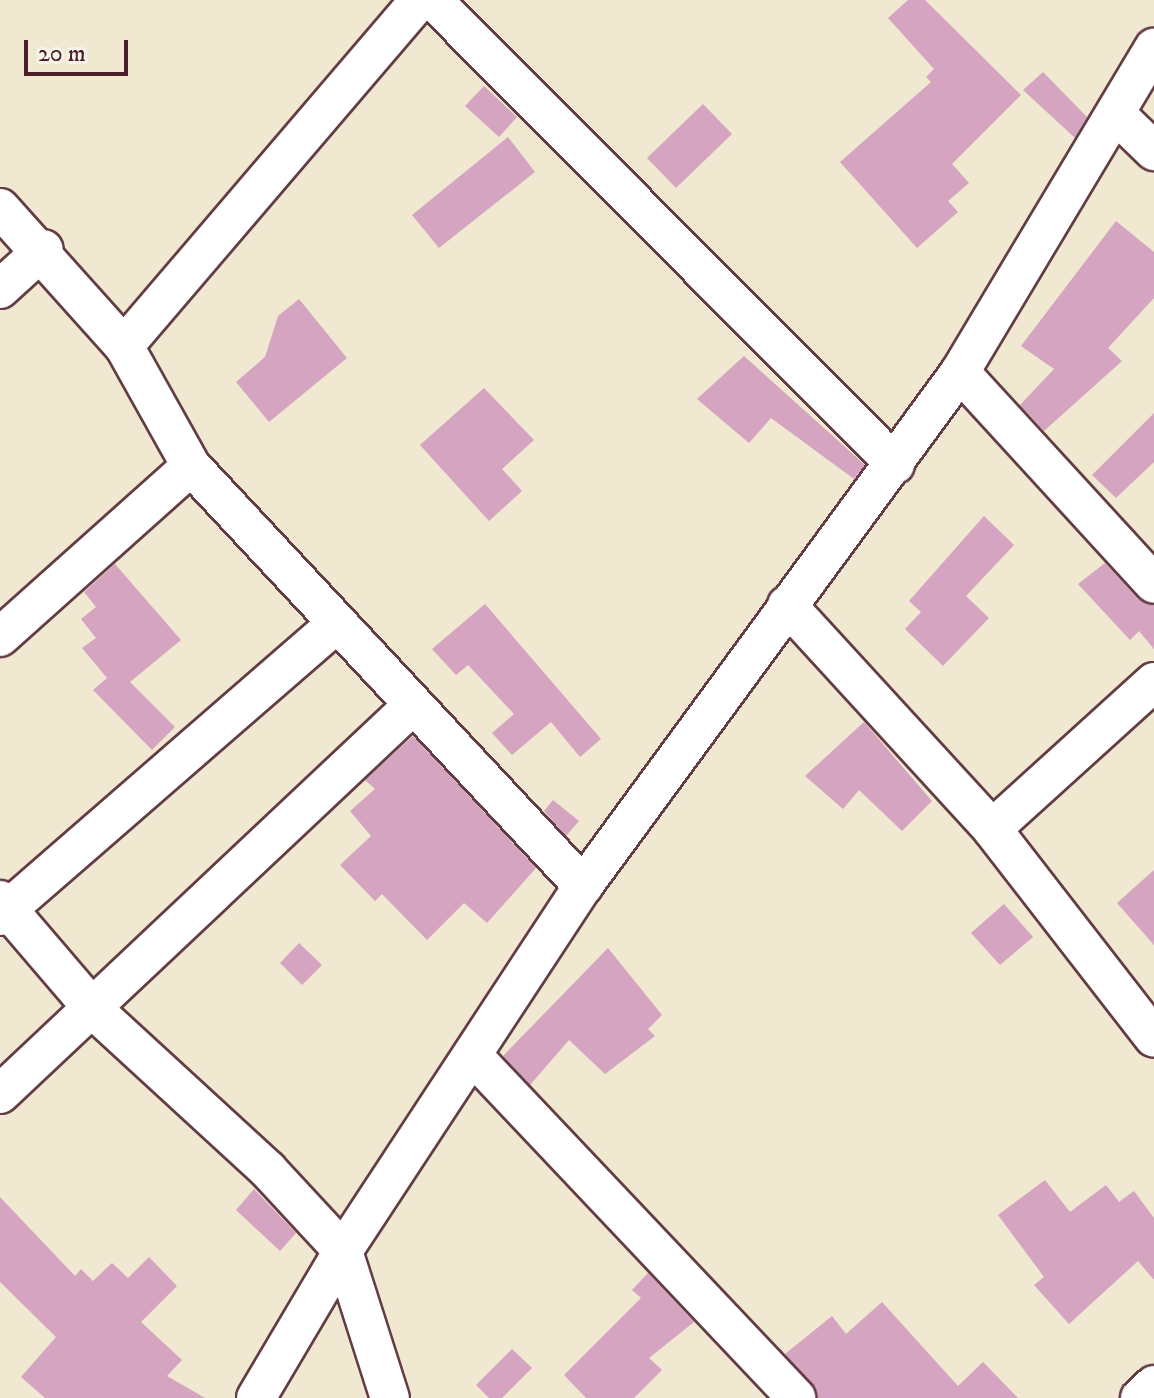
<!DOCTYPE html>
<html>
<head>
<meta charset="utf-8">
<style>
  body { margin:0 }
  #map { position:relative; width:1154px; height:1398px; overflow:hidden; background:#f0e8d0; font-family:"IM FELL DW Pica",serif }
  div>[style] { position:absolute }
  .building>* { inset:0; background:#d4a4c1 }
  .roads { filter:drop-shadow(2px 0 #633d44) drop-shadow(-2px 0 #633d44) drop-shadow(0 2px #633d44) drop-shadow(0 -2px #633d44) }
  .street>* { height:38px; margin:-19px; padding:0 19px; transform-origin:19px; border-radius:19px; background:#fff }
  span { translate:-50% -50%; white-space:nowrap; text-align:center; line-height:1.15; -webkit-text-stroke:7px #f7f3e8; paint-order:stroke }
  .scale { position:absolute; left:24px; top:40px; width:104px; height:36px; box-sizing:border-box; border:4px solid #4a1f2b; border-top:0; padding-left:10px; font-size:24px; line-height:28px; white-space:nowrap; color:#4a1f2b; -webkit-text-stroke:6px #f7f3e8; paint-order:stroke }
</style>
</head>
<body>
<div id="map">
  <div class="building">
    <i style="clip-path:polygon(908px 0,925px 0,1021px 95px,952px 164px,969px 183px,948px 201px,958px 212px,917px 248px,840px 162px,931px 82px,926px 77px,934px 69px,888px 18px)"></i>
    <i style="clip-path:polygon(1043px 72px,1087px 117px,1075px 138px,1023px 90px)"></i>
    <i style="clip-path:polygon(484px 86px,517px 117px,499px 137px,465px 106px)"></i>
    <i style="clip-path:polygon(703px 104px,732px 134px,676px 188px,647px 158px)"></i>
    <i style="clip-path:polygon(508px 137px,535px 172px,439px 248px,412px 215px)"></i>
    <i style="clip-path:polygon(1116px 221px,1154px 252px,1154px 298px,1108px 348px,1122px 361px,1044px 431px,1020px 405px,1054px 369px,1021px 346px)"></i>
    <i style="clip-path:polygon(299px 299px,347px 358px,269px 422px,236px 382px,265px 357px,278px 316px)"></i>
    <i style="clip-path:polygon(744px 356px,865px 465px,854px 479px,771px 418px,749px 443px,697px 399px)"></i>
    <i style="clip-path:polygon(484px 388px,534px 440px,502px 469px,522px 491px,489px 521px,420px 445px)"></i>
    <i style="clip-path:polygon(1154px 413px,1154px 462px,1116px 498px,1092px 475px)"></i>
    <i style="clip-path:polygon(984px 516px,1014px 545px,966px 596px,989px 618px,943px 666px,905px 629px,921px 612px,909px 601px)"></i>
    <i style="clip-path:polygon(1105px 563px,1138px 599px,1154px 605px,1154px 649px,1139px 631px,1130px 640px,1078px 584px)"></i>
    <i style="clip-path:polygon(115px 564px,181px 640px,130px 682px,175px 727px,152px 750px,93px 690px,107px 678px,82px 648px,96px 638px,81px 619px,96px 607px,84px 592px)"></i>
    <i style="clip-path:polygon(485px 604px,601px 739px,580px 757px,551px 722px,512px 755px,492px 733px,514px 714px,468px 665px,456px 675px,432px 649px)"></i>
    <i style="clip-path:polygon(864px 722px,932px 801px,902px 831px,859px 790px,843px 809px,805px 776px)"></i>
    <i style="clip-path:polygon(413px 736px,536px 868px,487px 923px,464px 903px,427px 940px,382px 894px,375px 901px,340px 865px,371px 836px,350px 811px,375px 789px,365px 780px)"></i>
    <i style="clip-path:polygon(553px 800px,579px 821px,566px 836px,544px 811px)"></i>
    <i style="clip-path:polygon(1154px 870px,1154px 945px,1117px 903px)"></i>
    <i style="clip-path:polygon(1004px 904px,1033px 937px,1000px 965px,971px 933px)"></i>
    <i style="clip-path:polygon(299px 943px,322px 965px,302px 985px,280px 963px)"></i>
    <i style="clip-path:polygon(608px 948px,662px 1015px,648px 1029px,655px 1036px,605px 1074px,569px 1040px,530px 1085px,503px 1056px)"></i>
    <i style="clip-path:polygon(1045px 1180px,1070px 1212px,1106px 1185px,1119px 1202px,1134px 1191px,1154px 1218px,1154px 1280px,1138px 1261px,1069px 1324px,1034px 1285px,1044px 1277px,998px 1215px)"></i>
    <i style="clip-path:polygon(254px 1189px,296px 1233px,280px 1251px,236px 1210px)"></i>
    <i style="clip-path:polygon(0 1197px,75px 1276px,81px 1269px,93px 1281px,112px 1263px,128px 1278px,149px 1257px,177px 1286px,141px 1322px,182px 1360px,167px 1376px,205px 1398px,45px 1398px,21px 1377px,56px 1337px,0 1282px)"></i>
    <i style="clip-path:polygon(648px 1273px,694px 1322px,649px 1358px,662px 1370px,634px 1398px,586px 1398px,564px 1375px,641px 1298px,632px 1290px)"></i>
    <i style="clip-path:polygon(882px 1302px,958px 1386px,983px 1362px,1018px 1398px,817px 1398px,785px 1354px,832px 1316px,846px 1334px)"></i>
    <i style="clip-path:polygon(512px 1349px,532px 1368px,502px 1398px,489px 1398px,476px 1385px)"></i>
  </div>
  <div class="roads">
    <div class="street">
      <i style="left:433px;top:0;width:655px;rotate:45.12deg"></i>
      <i style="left:1119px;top:117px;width:49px;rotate:44.2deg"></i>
      <i style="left:0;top:208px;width:186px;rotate:48.1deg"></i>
      <i style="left:124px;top:346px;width:137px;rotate:60.8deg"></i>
      <i style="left:191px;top:466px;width:575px;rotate:46.97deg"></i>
      <i style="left:0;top:289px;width:59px;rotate:-42.3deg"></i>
      <i style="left:124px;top:346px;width:455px;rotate:-49.5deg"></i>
      <i style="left:960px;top:372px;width:287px;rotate:47.5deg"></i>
      <i style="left:787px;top:605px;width:304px;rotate:47.5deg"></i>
      <i style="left:992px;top:829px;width:264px;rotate:52.2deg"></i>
      <i style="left:0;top:637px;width:256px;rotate:-41.8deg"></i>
      <i style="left:992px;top:829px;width:219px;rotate:-42.2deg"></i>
      <i style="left:0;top:900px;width:145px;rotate:49.5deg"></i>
      <i style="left:94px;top:1010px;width:236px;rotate:42.6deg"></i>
      <i style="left:268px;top:1170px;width:110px;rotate:47.2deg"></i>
      <i style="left:343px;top:1251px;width:154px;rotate:72.3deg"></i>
      <i style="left:0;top:916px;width:445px;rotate:-41deg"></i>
      <i style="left:474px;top:1057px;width:469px;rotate:46.6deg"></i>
      <i style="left:0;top:1094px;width:566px;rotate:-43.28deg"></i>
      <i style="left:256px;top:1398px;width:171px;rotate:-59.4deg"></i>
      <i style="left:343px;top:1251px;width:437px;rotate:-56.7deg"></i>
      <i style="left:583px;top:886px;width:637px;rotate:-53.74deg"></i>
      <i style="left:960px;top:372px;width:378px;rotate:-59.1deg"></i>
      <i style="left:1140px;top:1398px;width:19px;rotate:-43deg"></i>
    </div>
  </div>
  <div class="scale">20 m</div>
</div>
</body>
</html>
